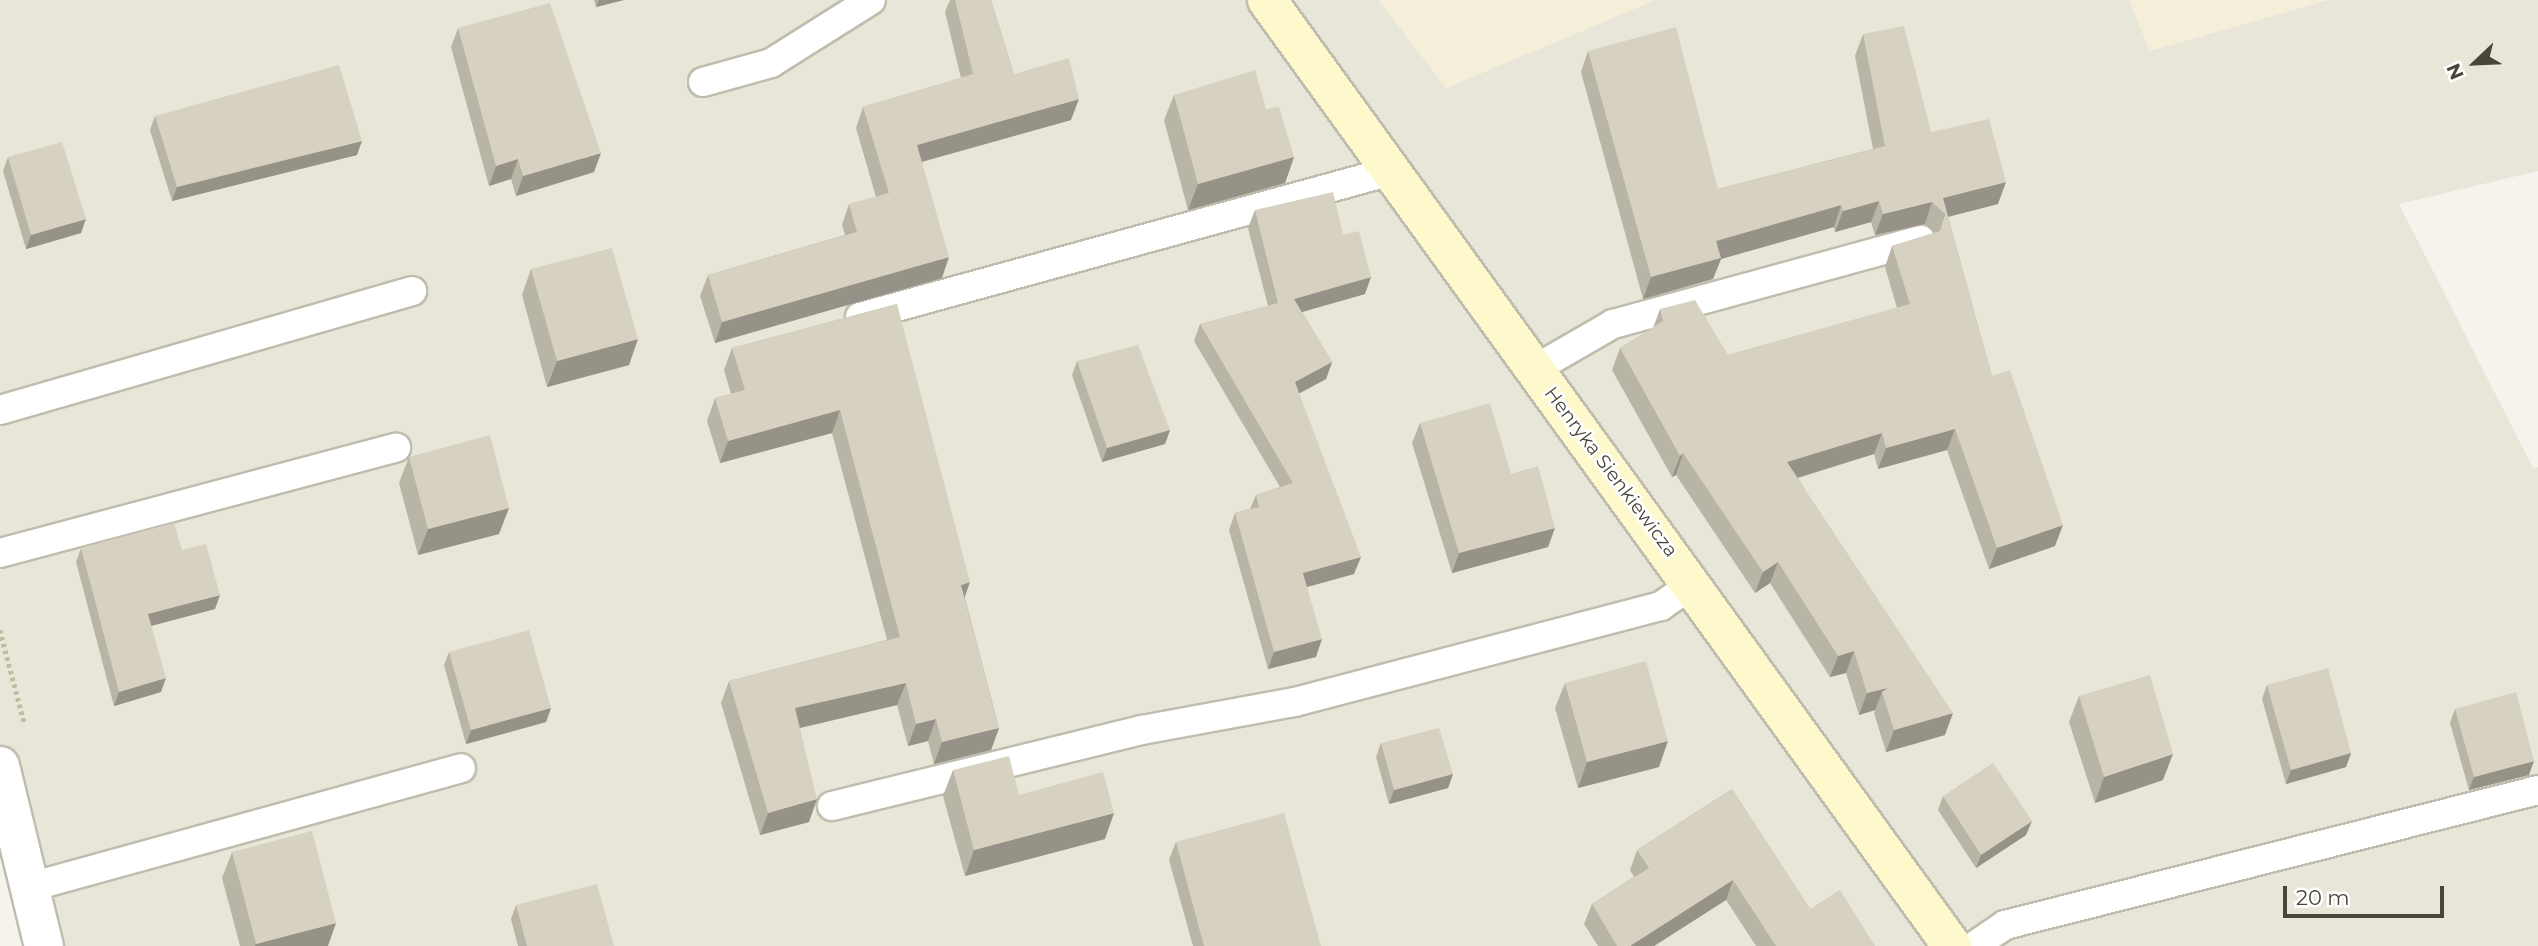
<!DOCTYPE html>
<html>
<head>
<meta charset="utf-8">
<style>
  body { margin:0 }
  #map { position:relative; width:2538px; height:946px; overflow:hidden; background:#f5f3eb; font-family:Montserrat,sans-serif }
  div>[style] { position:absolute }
  .residential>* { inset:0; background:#e8e6d9 }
  .commercial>* { inset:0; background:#f5eed8 }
  .path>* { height:4.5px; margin-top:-2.25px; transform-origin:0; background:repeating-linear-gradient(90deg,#c1bb9f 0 3.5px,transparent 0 7px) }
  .roads { filter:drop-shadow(2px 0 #c0bdae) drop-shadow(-2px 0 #c0bdae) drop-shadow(0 2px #c0bdae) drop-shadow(0 -2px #c0bdae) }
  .lane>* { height:28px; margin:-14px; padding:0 14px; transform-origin:14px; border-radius:14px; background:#fff }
  .street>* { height:38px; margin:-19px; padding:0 19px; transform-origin:19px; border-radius:19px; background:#fff }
  .secondary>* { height:38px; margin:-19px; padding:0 19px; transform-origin:19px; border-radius:19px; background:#fdf9cd }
  .wall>* { inset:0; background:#b8b4a6 }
  .shaded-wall>* { inset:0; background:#969287 }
  .building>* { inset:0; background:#d6d1c1 }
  span { translate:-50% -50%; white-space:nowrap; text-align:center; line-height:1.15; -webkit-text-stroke:5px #fff; paint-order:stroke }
  .street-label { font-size:19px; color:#494539 }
  .north { position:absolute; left:2440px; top:28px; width:70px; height:70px; -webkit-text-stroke:5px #fff; paint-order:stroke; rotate:247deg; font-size:19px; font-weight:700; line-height:28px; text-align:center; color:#494539 }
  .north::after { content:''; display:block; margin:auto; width:24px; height:32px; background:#494539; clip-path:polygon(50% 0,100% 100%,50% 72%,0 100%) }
  .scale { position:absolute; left:2283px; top:886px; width:161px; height:32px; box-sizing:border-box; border:4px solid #494539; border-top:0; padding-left:9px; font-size:21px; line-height:24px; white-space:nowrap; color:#494539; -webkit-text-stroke:5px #fff; paint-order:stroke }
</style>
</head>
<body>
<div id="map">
  <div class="residential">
    <i style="clip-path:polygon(0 0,1379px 0,1446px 88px,1655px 0,2132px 0,2150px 51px,2328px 0,2538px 0,2538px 171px,2399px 204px,2533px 468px,2538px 467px,2538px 946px,44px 946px,0 766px)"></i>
  </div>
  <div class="commercial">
    <i style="clip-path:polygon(1379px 0,1655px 0,1446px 88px)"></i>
    <i style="clip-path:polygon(2129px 0,2328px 0,2150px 51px)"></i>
  </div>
  <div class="path">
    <i style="left:0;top:630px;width:98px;rotate:75.3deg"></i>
  </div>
  <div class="roads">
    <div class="lane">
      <i style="left:703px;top:82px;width:71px;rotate:-15.6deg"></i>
      <i style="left:771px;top:63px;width:118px;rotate:-32.2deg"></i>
      <i style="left:860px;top:317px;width:551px;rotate:-15.37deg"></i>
      <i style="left:1535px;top:369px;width:90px;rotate:-30deg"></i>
      <i style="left:1613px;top:324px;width:319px;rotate:-15.3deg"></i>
      <i style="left:0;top:410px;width:429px;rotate:-16.1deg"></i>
      <i style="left:0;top:553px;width:410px;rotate:-14.9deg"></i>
      <i style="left:832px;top:806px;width:319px;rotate:-13.8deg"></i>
      <i style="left:1142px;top:730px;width:156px;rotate:-10.4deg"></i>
      <i style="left:1295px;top:702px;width:378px;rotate:-14.7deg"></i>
      <i style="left:1661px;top:606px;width:40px;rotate:-34.9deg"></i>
      <i style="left:30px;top:887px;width:447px;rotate:-15.4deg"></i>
      <i style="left:1974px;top:946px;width:37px;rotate:-34deg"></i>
      <i style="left:2005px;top:925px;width:550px;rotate:-14.21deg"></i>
    </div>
    <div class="street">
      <i style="left:0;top:766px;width:185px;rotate:76.3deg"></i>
    </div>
    <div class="secondary">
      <i style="left:1267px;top:0;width:1168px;rotate:54.09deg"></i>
    </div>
  </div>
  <div class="wall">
    <i style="clip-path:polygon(594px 0,624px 0,596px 7px)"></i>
    <i style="clip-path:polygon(950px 0,991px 0,1014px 74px,1071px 120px,922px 162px,942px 278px,715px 343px,700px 296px,708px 275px,845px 235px,842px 225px,849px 204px,876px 197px,856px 128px,863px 107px,961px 78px,945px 12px)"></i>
    <i style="clip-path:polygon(458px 28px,594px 172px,516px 196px,511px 179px,489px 186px,451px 47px)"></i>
    <i style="clip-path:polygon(1863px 34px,1931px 132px,1998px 204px,1948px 217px,1992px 376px,2055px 546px,1989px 569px,1947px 450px,1878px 469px,1874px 454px,1798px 478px,1945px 735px,1886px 752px,1874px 713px,1875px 710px,1859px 715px,1846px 673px,1830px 677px,1770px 583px,1755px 593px,1676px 475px,1672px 477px,1612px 370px,1620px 348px,1653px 328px,1660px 309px,1728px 355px,1897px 308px,1885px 267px,1892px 246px,1934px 233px,1925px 224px,1875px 235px,1871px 222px,1835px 232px,1834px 227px,1721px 259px,1713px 279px,1643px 299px,1581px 72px,1588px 51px,1718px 189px,1873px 149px,1855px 56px)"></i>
    <i style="clip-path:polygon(1174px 95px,1266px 109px,1294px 157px,1285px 183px,1188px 210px,1164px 120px)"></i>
    <i style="clip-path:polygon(155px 116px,357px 155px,172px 201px,150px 130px)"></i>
    <i style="clip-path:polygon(8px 157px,81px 233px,26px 249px,3px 171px)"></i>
    <i style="clip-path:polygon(1255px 210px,1343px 235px,1365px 294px,1302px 312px,1332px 362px,1326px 379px,1299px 393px,1354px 574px,1307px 587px,1316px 657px,1268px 669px,1229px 530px,1235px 513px,1250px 509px,1256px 495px,1280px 487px,1194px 341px,1200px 324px,1268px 306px,1248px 228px)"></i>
    <i style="clip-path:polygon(531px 269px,629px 365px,547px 387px,522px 295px)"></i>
    <i style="clip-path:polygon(897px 304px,965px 598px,999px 728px,991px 750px,934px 764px,928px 741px,908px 746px,897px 705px,800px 728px,809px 822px,760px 835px,721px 703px,729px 681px,887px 640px,832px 433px,720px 463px,707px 421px,715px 398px,731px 394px,724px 370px,732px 348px)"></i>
    <i style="clip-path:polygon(1077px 361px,1170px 430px,1165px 444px,1102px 462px,1072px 375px)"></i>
    <i style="clip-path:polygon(1420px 423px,1511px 474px,1548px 547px,1452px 573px,1412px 443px)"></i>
    <i style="clip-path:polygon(409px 457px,499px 534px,418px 555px,399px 483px)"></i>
    <i style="clip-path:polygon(81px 548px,215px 609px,151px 626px,161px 692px,114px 706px,76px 562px)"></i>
    <i style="clip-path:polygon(449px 652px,551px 708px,546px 722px,466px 744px,444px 665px)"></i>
    <i style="clip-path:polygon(1565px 683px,1659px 767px,1578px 788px,1555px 708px)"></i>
    <i style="clip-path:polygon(2267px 685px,2351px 753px,2346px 767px,2286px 784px,2262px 699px)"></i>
    <i style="clip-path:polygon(2079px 696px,2163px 780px,2095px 803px,2069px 722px)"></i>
    <i style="clip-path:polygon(2455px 709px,2529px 775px,2469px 790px,2450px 723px)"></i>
    <i style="clip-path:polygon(1381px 743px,1453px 774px,1448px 788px,1389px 804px,1376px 757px)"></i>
    <i style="clip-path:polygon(953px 770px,1019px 795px,1105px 839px,965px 876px,943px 796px)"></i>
    <i style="clip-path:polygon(1732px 789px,1810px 909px,1875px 946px,1756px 946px,1726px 900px,1654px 946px,1598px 946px,1584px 924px,1592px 904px,1634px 877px,1630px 870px,1637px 850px)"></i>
    <i style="clip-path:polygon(1943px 796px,2026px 835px,1976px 868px,1938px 810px)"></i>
    <i style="clip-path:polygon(1176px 842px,1321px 946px,1193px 946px,1169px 860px)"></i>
    <i style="clip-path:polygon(232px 852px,328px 946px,240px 946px,222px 878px)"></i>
    <i style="clip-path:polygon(516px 905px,614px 946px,518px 946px,511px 919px)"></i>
  </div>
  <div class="shaded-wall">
    <i style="clip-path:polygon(599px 0,624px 0,596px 7px)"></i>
    <i style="clip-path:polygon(1079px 99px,1071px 120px,910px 165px,917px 145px)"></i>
    <i style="clip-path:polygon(362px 141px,357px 155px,172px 201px,177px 187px)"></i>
    <i style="clip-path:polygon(601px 153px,594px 172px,516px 196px,523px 176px)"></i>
    <i style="clip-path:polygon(1294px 157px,1285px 183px,1188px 210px,1198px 184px)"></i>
    <i style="clip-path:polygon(518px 159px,511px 179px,489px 186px,496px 166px)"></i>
    <i style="clip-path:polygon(2006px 182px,1998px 204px,1943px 218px,1945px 214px,1943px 198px)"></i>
    <i style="clip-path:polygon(1879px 201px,1871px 222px,1835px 232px,1843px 211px)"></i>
    <i style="clip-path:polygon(1932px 202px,1925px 224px,1875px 235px,1883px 214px)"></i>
    <i style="clip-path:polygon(1841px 205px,1834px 227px,1721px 259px,1713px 279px,1643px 299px,1651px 277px,1716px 241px)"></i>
    <i style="clip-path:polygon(86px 219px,81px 233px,26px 249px,31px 235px)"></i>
    <i style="clip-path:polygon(949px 257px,942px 278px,715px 343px,722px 322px)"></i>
    <i style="clip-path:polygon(1371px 277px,1365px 294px,1288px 316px,1294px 299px)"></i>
    <i style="clip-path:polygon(638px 339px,629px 365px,547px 387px,557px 361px)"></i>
    <i style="clip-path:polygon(1332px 362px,1326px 379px,1289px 399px,1295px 382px)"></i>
    <i style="clip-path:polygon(840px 410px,832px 433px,720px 463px,728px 441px)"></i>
    <i style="clip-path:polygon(1955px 429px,1947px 450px,1878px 469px,1886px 448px)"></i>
    <i style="clip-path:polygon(1170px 430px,1165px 444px,1102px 462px,1107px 448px)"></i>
    <i style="clip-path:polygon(1882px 433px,1874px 454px,1780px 483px,1787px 462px)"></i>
    <i style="clip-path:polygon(1683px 453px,1676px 475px,1672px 477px,1680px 456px)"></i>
    <i style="clip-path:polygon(509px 508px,499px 534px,418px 555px,428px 529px)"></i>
    <i style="clip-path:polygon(2063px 525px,2055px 546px,1989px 569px,1997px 548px)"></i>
    <i style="clip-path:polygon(1555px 528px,1548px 547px,1452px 573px,1459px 553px)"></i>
    <i style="clip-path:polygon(1361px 557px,1354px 574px,1296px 590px,1303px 573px)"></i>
    <i style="clip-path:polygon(1778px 562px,1770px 583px,1755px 593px,1763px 572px)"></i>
    <i style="clip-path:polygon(970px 582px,962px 605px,961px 585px)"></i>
    <i style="clip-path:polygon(220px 595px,215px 609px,143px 628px,148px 614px)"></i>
    <i style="clip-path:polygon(1322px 639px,1316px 657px,1268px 669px,1274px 652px)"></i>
    <i style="clip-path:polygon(1854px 651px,1846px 673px,1830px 677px,1838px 656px)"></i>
    <i style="clip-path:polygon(166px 678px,161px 692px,114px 706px,119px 692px)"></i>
    <i style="clip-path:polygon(906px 683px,897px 705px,787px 731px,795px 708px)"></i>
    <i style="clip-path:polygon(1888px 688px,1882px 692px,1875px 710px,1859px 715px,1867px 693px)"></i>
    <i style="clip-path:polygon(551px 708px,546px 722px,466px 744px,471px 730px)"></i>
    <i style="clip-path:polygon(1953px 713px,1945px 735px,1886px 752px,1894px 730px)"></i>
    <i style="clip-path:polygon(936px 719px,928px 741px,908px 746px,916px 724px)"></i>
    <i style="clip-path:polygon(999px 728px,991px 750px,934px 764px,942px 742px)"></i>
    <i style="clip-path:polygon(1668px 741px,1659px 767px,1578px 788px,1587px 762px)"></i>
    <i style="clip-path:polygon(2351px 753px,2346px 767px,2286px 784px,2291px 770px)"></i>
    <i style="clip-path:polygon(2173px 754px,2163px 780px,2095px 803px,2104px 777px)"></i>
    <i style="clip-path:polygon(2534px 761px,2529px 775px,2469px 790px,2474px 777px)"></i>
    <i style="clip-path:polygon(1453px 774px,1448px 788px,1389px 804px,1394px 790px)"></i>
    <i style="clip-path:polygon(817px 799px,809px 822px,760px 835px,768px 813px)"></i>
    <i style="clip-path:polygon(1114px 813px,1105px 839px,965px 876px,974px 850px)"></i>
    <i style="clip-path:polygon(2032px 821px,2026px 835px,1976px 868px,1981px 855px)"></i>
    <i style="clip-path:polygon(1733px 880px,1726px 900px,1654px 946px,1630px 946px)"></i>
    <i style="clip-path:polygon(336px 923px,328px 946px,255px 946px,256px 944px)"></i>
  </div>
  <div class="building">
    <i style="clip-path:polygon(955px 0,991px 0,1014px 74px,1069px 58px,1079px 99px,917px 145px,949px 257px,722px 322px,708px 275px,857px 232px,849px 204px,889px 193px,863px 107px,973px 74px)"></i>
    <i style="clip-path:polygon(550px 3px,601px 153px,523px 176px,518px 159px,496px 166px,458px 28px)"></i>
    <i style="clip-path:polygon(1904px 26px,1931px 132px,1989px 119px,2006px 182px,1943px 198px,1992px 376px,2010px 370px,2063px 525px,1997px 548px,1955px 429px,1886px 448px,1882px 433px,1787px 462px,1953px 713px,1894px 730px,1882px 692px,1888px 688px,1867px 693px,1854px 651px,1838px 656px,1778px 562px,1763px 572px,1683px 453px,1680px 456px,1620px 348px,1663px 321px,1660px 309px,1695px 300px,1728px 355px,1910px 304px,1892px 246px,1940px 231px,1945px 214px,1932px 202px,1883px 214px,1879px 201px,1843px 211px,1841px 205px,1716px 241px,1721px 258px,1651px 277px,1588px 51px,1676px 27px,1718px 189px,1885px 146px,1863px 34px)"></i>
    <i style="clip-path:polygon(339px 65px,362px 141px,177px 187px,155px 116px)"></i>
    <i style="clip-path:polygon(1255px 70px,1266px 109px,1279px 107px,1294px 157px,1198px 184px,1174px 95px)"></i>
    <i style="clip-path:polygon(62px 142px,86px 219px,31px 235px,8px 157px)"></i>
    <i style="clip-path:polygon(1333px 192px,1343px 235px,1359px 231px,1371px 277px,1294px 299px,1332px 362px,1295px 382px,1361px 557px,1303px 573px,1322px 639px,1274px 652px,1235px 513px,1259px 507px,1256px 495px,1293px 483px,1200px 324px,1278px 303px,1255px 210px)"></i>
    <i style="clip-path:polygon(612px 248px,638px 339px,557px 361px,531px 269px)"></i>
    <i style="clip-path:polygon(897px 304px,970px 582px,961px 585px,999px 728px,942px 742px,936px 719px,916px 724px,906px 683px,795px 708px,817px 799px,768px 813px,729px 681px,900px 637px,840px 410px,728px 441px,715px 398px,745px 390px,732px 348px)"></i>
    <i style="clip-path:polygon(1138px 345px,1170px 430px,1107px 448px,1077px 361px)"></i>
    <i style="clip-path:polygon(1490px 403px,1511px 474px,1538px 466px,1555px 528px,1459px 553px,1420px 423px)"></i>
    <i style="clip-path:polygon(490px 435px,509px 508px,428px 529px,409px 457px)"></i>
    <i style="clip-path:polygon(174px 523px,182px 550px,206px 544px,220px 595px,148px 614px,166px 678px,119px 692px,81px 548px)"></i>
    <i style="clip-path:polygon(529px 630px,551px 708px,471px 730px,449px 652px)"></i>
    <i style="clip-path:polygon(1646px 661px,1668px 741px,1587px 762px,1565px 683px)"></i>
    <i style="clip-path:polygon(2328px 668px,2351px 753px,2291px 770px,2267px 685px)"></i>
    <i style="clip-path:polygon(2150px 675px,2173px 754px,2104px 777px,2079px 696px)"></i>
    <i style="clip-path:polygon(2516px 692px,2534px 761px,2474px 777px,2455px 709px)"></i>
    <i style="clip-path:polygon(1439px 728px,1453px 774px,1394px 790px,1381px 743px)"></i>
    <i style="clip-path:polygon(1009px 756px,1019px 795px,1103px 772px,1114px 813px,974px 850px,953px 770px)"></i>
    <i style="clip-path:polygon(1993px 763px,2032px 821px,1981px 855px,1943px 796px)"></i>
    <i style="clip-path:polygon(1732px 789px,1810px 909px,1840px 890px,1875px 946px,1776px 946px,1733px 880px,1630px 946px,1617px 946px,1592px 904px,1649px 868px,1637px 850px)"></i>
    <i style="clip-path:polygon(1284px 813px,1321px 946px,1204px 946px,1176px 842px)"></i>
    <i style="clip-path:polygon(312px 831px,336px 923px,256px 944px,232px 852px)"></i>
    <i style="clip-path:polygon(597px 884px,614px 946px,527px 946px,516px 905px)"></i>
  </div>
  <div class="street-label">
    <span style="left:1611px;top:472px;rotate:53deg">Henryka Sienkiewicza</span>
  </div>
  <div class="north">N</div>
  <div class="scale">20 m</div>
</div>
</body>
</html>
